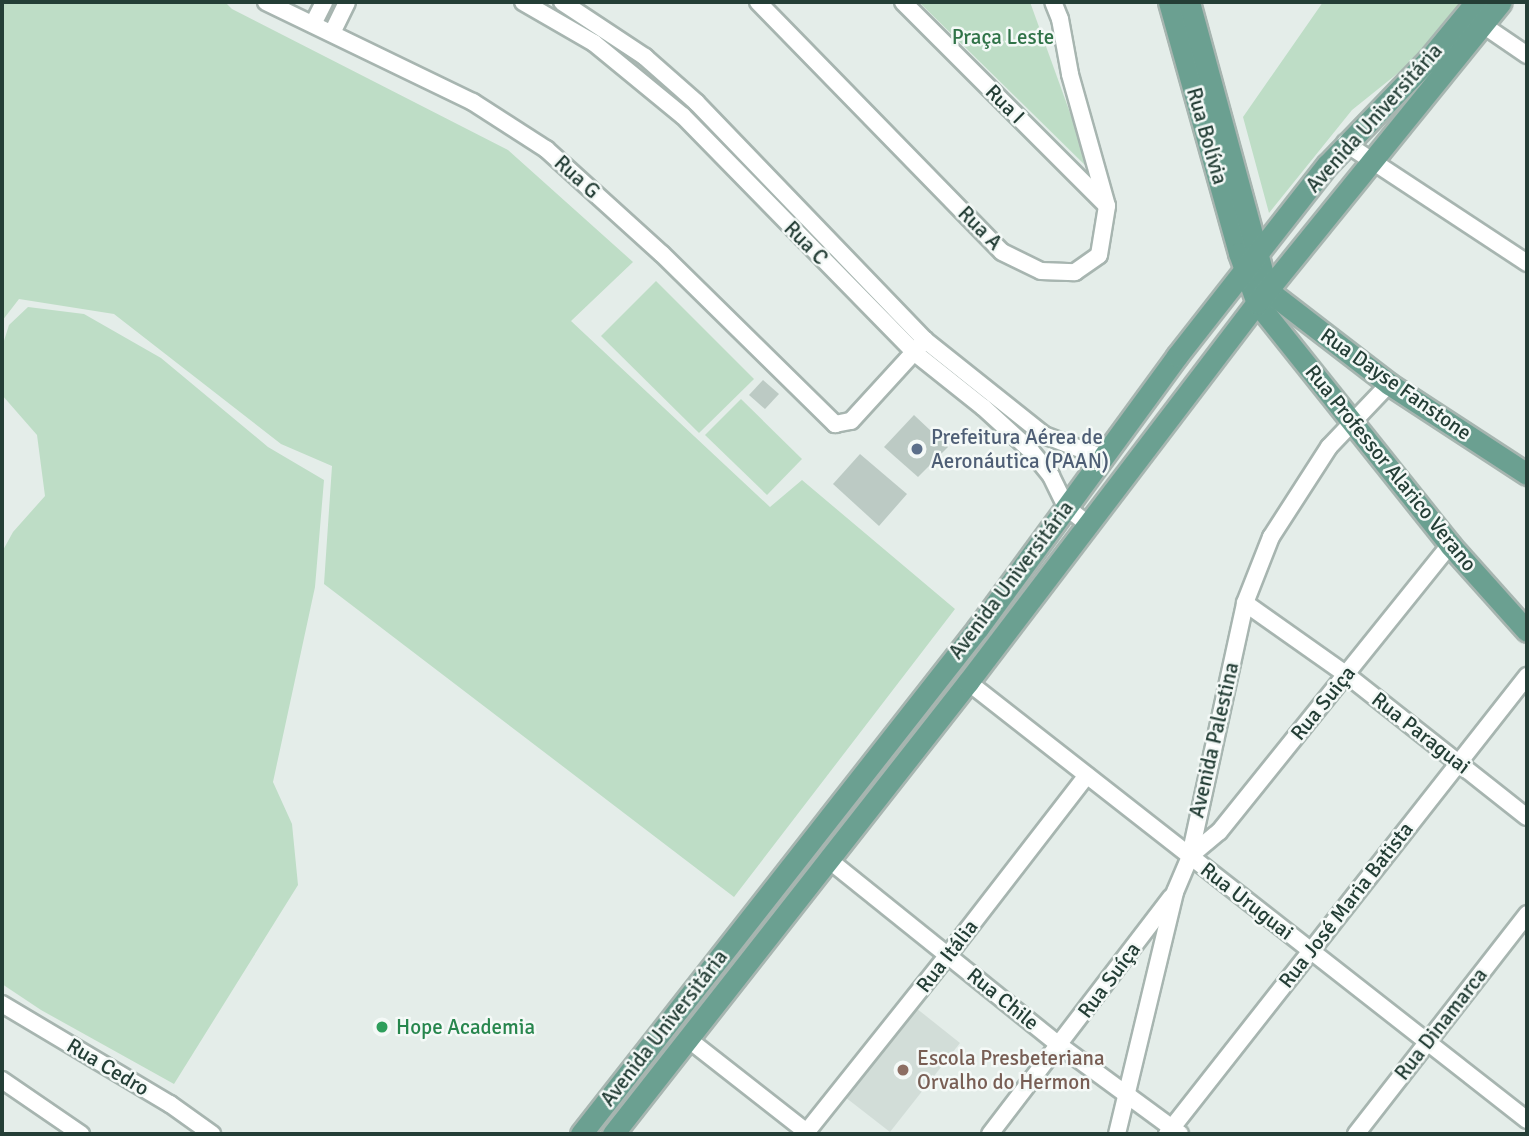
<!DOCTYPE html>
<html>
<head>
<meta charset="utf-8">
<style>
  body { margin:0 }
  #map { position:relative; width:1529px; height:1136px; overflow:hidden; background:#e4ede9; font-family:Signika,sans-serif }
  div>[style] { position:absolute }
  .built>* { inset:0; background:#d2ddd8 }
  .green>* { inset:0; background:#beddc6 }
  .building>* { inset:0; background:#bccac4 }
  .roads { filter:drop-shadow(2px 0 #a7b5b0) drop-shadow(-2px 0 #a7b5b0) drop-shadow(0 2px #a7b5b0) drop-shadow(0 -2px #a7b5b0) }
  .minor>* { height:16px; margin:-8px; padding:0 8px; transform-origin:8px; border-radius:8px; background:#fff }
  .major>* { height:21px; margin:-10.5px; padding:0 10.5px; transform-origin:10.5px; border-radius:10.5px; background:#6ba091 }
  .dots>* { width:19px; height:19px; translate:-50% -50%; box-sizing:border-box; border:4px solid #f4f9f7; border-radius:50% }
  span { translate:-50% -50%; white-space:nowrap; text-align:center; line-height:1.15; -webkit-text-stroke:5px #f4f9f7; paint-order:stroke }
  .park-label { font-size:21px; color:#307348 }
  .street-label { font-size:21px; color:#243e36 }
  .service-label { font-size:21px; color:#4e5e75 }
  .left { translate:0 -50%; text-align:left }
  .leisure-label { font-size:21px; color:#27864d }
  .education-label { font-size:21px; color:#785e54 }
  .frame { position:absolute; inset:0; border:4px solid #243e36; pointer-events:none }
</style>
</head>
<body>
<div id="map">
  <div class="built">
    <i style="clip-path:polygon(916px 1008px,960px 1043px,890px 1132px,845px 1097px)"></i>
  </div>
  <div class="green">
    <i style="clip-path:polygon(2px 2px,225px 2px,232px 9px,508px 150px,633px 262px,571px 321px,770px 507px,802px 480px,955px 609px,734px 897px,324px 584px,332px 466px,281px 444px,114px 314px,19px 299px,2px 321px)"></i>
    <i style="clip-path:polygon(919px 2px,1030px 2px,1091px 171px)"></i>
    <i style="clip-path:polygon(1323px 2px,1461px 2px,1423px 53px,1352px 110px,1269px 213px,1243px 117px)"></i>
    <i style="clip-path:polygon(656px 281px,754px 379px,699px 433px,601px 336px)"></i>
    <i style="clip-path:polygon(28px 307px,84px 314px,161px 358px,268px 447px,324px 480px,315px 587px,273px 782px,292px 824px,298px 885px,174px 1084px,41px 1010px,2px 984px,2px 552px,13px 532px,45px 496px,37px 435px,2px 395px,2px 347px,9px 325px)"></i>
    <i style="clip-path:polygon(741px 399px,802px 459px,767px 495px,705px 435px)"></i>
  </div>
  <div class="building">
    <i style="clip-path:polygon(763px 380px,779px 394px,765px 409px,749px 395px)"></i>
    <i style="clip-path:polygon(914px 415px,948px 447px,918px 477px,884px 447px)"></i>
    <i style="clip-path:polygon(860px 454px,907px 494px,879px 526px,833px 484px)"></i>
  </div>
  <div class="roads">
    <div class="minor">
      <i style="left:266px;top:2px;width:230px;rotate:25.8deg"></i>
      <i style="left:473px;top:102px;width:87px;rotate:32.8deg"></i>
      <i style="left:546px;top:149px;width:156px;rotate:42.2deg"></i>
      <i style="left:662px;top:254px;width:243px;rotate:44.5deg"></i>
      <i style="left:835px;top:424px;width:16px;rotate:-11deg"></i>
      <i style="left:851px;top:421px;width:110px;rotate:-47.6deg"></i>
      <i style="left:523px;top:2px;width:82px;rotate:30deg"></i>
      <i style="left:594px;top:43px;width:115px;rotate:39.4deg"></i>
      <i style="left:683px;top:116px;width:332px;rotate:45.6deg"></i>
      <i style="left:915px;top:353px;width:87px;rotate:38.5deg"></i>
      <i style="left:983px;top:407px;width:65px;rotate:42.5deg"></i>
      <i style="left:1031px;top:451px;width:32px;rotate:51deg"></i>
      <i style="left:1051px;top:476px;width:34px;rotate:64deg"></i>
      <i style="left:1066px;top:507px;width:28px;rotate:38deg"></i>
      <i style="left:562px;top:2px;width:100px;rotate:33.5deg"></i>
      <i style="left:645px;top:57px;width:68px;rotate:41.4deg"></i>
      <i style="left:696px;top:102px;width:330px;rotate:46.1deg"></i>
      <i style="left:925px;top:340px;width:152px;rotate:38.6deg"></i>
      <i style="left:1044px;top:435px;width:61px;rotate:21.1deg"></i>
      <i style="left:758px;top:2px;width:349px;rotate:45.7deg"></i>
      <i style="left:1002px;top:252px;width:43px;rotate:26deg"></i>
      <i style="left:1041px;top:271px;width:34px;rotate:2deg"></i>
      <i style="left:1075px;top:272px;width:29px;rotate:-35deg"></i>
      <i style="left:1099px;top:255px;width:50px;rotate:-80.7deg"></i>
      <i style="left:1107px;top:206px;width:137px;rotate:-105.7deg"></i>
      <i style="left:1070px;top:74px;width:56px;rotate:-100.3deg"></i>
      <i style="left:1060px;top:19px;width:18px;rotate:-112deg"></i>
      <i style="left:903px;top:2px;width:287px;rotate:45deg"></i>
      <i style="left:313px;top:24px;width:25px;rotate:-63deg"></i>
      <i style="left:1483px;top:25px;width:53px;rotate:34.3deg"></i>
      <i style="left:332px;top:33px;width:34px;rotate:-64deg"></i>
      <i style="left:1345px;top:143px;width:218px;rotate:33.4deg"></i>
      <i style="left:1245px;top:603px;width:125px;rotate:35.2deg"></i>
      <i style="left:1347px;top:675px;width:229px;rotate:38.3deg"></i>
      <i style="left:968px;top:682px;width:710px;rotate:38.08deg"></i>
      <i style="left:1190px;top:856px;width:38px;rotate:-40deg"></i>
      <i style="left:1219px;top:832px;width:368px;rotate:-51.2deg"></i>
      <i style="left:829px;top:860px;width:295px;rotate:38.8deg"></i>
      <i style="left:1059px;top:1045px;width:150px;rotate:36.3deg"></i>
      <i style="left:2px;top:1004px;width:196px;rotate:30.8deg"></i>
      <i style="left:170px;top:1104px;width:52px;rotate:35.5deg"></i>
      <i style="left:688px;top:1039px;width:154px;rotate:38.1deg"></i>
      <i style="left:2px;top:1080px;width:96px;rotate:34.4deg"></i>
      <i style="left:805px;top:1134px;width:229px;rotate:-51.4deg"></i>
      <i style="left:948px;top:955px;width:227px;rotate:-52.3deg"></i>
      <i style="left:990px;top:1134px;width:298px;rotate:-52.6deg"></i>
      <i style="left:1117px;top:1134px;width:249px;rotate:-76.5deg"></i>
      <i style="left:1175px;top:892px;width:39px;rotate:-67deg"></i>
      <i style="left:1190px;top:856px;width:259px;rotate:-77.7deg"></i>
      <i style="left:1245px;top:603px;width:71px;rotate:-68.5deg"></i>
      <i style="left:1271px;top:537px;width:107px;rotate:-57.2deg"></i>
      <i style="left:1329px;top:447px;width:87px;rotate:-46.4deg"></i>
      <i style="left:1167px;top:1134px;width:583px;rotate:-51.83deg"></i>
      <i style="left:1356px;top:1134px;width:279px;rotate:-52.1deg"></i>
    </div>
    <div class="major">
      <i style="left:1169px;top:2px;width:261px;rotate:74.4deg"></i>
      <i style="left:1239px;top:253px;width:53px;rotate:70.2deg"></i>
      <i style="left:1257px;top:303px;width:310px;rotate:51.4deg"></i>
      <i style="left:1450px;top:545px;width:115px;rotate:48.2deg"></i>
      <i style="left:1189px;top:2px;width:298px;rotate:74.8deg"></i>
      <i style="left:1267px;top:290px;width:154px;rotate:37.6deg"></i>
      <i style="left:1389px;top:384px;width:165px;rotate:33.1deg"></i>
      <i style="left:581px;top:1134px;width:643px;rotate:-51.88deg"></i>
      <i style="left:978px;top:628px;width:337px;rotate:-53.8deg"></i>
      <i style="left:1177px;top:356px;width:243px;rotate:-51.9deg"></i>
      <i style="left:1327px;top:165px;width:147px;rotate:-46.1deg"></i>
      <i style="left:1429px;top:59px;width:74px;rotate:-50.5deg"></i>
      <i style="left:613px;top:1134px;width:575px;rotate:-51.85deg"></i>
      <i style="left:968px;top:682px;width:477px;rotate:-52.7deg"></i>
      <i style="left:1257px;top:303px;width:387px;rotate:-51deg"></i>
    </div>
  </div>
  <div class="dots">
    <i style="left:917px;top:449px;background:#5c6f8a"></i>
    <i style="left:382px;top:1027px;background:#2e9e5b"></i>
    <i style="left:903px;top:1070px;background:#8d6e63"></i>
  </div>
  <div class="park-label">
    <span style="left:1003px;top:37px">Praça Leste</span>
  </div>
  <div class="street-label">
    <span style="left:1005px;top:104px;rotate:45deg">Rua I</span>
    <span style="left:1374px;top:118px;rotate:-48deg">Avenida Universitária</span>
    <span style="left:1207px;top:136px;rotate:74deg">Rua Bolívia</span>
    <span style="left:577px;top:177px;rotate:42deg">Rua G</span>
    <span style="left:980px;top:228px;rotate:45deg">Rua A</span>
    <span style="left:806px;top:243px;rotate:45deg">Rua C</span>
    <span style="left:1396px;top:384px;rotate:35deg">Rua Dayse Fanstone</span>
    <span style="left:1391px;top:468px;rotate:51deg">Rua Professor Alarico Verano</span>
    <span style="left:1011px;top:580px;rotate:-53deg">Avenida Universitária</span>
    <span style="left:1323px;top:703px;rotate:-51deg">Rua Suiça</span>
    <span style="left:1421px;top:733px;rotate:38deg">Rua Paraguai</span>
    <span style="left:1214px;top:740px;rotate:-77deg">Avenida Palestina</span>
    <span style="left:1247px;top:901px;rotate:38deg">Rua Uruguai</span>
    <span style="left:1346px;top:905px;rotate:-52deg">Rua José Maria Batista</span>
    <span style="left:947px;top:956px;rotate:-52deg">Rua Itália</span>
    <span style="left:1109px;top:980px;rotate:-53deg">Rua Suíça</span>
    <span style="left:1003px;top:999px;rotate:39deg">Rua Chile</span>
    <span style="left:1441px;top:1024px;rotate:-52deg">Rua Dinamarca</span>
    <span style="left:664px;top:1028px;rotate:-52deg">Avenida Universitária</span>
    <span style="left:108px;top:1067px;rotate:31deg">Rua Cedro</span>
  </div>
  <div class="service-label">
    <span class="left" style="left:931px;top:449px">Prefeitura Aérea de<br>Aeronáutica (PAAN)</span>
  </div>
  <div class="leisure-label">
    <span class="left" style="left:396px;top:1027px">Hope Academia</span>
  </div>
  <div class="education-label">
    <span class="left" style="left:917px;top:1070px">Escola Presbeteriana<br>Orvalho do Hermon</span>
  </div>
  <div class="frame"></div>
</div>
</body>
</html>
